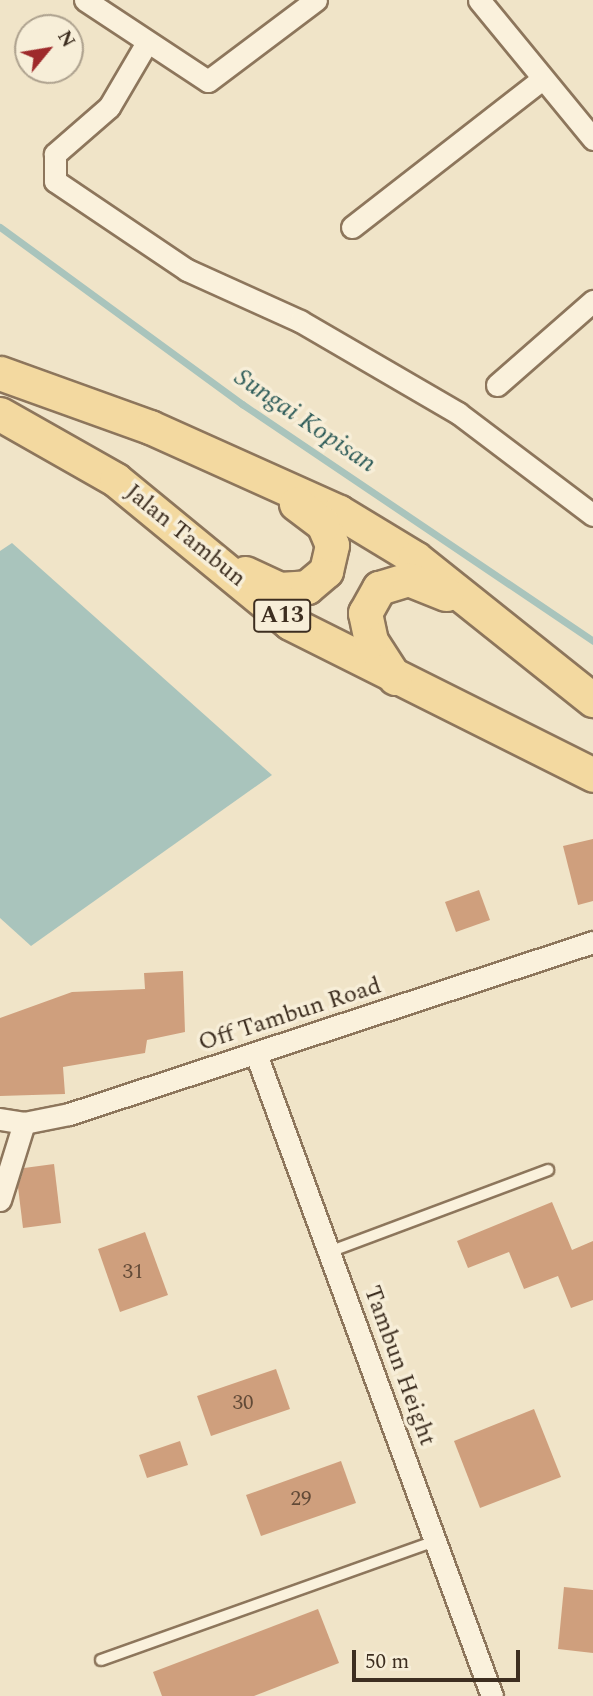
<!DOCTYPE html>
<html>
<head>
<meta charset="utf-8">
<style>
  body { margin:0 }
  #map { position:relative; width:593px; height:1696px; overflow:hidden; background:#f0e4c8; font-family:Spectral,serif }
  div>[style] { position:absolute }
  .water>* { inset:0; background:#a9c4bc }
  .stream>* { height:7px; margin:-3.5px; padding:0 3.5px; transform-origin:3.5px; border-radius:3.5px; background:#a9c4bc }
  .building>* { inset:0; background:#cf9f7d }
  .roads { filter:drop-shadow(2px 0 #8d765c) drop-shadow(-2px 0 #8d765c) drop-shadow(0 2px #8d765c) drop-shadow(0 -2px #8d765c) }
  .service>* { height:10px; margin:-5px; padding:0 5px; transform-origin:5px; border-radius:5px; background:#faf1dc }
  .minor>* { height:21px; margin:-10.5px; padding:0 10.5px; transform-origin:10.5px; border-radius:10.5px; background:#faf1dc }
  .primary>* { height:33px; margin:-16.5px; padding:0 16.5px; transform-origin:16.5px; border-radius:16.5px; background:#f3d9a0 }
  span { translate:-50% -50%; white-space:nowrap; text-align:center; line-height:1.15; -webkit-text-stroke:7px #f7eed8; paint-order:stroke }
  .number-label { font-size:21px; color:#624a37 }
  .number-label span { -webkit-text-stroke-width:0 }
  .shield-label span { padding:2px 5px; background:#f7eed8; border:2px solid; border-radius:5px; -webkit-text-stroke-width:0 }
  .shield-label { font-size:23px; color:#3d2e20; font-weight:700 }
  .street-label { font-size:24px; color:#3d2e20 }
  .water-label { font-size:26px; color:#2f5d5a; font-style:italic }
  .north { position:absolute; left:14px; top:14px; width:70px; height:70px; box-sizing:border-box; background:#f7eed8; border:2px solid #ada18e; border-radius:50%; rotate:60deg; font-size:19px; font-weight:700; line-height:28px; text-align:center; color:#3d2e20 }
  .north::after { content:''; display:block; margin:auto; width:24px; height:32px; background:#9e2a2b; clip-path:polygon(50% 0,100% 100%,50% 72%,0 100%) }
  .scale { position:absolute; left:352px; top:1650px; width:168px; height:32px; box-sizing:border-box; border:4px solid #3d2e20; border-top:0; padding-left:9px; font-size:21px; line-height:24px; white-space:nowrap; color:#3d2e20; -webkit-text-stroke:5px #f7eed8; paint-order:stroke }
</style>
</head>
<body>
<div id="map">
  <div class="water">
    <i style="clip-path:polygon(12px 543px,272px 775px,31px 946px,0 918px,0 551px)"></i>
  </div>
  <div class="stream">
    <i style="left:0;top:227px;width:300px;rotate:36.2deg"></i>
    <i style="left:242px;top:404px;width:424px;rotate:34deg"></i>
  </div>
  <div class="building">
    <i style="clip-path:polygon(593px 839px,593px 901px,578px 905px,563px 846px)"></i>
    <i style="clip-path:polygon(479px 890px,490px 920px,456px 932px,445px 902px)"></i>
    <i style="clip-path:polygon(183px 971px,185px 1032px,147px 1040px,145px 1053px,63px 1067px,65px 1094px,0 1096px,0 1018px,72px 992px,145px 989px,144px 973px)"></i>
    <i style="clip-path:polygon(54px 1164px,61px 1223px,23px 1228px,18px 1187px,24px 1168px)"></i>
    <i style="clip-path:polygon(552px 1202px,572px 1250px,593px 1241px,593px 1300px,571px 1308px,558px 1276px,524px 1289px,509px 1252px,468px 1268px,457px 1241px)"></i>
    <i style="clip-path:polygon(145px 1232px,168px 1295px,120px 1312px,98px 1249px)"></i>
    <i style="clip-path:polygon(276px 1369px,290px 1409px,211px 1436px,197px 1396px)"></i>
    <i style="clip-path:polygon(534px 1409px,561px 1477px,480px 1508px,454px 1441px)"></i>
    <i style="clip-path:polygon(180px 1441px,188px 1465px,147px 1478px,139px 1455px)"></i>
    <i style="clip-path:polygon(341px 1461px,356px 1503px,261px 1536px,246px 1495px)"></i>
    <i style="clip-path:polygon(564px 1587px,593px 1590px,593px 1653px,558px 1649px)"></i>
    <i style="clip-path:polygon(318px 1609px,339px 1663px,254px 1696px,162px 1696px,153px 1672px)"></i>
  </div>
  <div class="roads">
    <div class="service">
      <i style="left:329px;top:1252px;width:234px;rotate:-20.5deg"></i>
      <i style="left:101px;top:1660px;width:356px;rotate:-19.6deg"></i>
    </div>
    <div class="minor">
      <i style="left:85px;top:0;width:147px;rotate:33.4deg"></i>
      <i style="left:208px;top:81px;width:135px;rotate:-36.9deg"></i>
      <i style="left:479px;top:0;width:180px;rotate:50.6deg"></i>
      <i style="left:146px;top:44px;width:73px;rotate:120.4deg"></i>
      <i style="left:109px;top:107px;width:72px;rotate:139deg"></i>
      <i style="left:55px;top:154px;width:27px;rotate:90deg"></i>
      <i style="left:55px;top:181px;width:159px;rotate:34deg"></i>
      <i style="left:187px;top:270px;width:124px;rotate:24.3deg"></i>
      <i style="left:300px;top:321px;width:183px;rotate:30.2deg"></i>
      <i style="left:458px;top:413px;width:169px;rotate:37.1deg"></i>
      <i style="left:352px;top:227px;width:241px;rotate:-37.9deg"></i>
      <i style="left:497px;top:385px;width:128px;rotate:-41.2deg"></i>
      <i style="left:256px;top:1054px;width:684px;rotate:69.82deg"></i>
      <i style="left:0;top:1119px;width:24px;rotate:9deg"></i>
      <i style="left:24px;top:1123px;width:46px;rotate:-11.3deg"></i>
      <i style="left:69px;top:1114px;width:552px;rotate:-18.17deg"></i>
      <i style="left:0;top:1200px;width:81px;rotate:-72.7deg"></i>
    </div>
    <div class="primary">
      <i style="left:0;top:373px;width:159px;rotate:19.8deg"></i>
      <i style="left:150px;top:427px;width:207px;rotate:24.2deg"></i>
      <i style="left:339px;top:512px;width:89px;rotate:31.2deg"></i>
      <i style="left:415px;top:558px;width:228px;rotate:38.6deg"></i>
      <i style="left:0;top:414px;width:133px;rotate:29.6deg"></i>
      <i style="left:116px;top:480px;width:225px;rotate:39.4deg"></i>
      <i style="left:290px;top:623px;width:339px;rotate:26.6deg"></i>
      <i style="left:245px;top:573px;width:38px;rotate:25deg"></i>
      <i style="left:280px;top:589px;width:27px;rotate:-4deg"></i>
      <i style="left:307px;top:587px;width:25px;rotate:-40deg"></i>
      <i style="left:326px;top:571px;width:27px;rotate:-77deg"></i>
      <i style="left:332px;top:545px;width:23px;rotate:-113deg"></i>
      <i style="left:323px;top:524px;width:34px;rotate:-143deg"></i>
      <i style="left:395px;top:678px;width:44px;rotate:-123deg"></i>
      <i style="left:371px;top:641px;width:29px;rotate:-102deg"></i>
      <i style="left:365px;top:613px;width:29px;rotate:-61deg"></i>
      <i style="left:379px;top:588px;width:30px;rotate:-17deg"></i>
      <i style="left:408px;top:579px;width:41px;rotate:21.5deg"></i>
    </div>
  </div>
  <div class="number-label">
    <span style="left:133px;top:1272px">31</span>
    <span style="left:243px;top:1403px">30</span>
    <span style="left:301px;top:1499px">29</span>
  </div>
  <div class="shield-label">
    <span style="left:282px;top:616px">A13</span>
  </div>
  <div class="street-label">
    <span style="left:185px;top:536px;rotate:39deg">Jalan Tambun</span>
    <span style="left:290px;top:1015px;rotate:-18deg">Off Tambun Road</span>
    <span style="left:399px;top:1366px;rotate:70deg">Tambun Height</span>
  </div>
  <div class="water-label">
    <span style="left:305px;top:421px;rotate:34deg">Sungai Kopisan</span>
  </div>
  <div class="north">N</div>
  <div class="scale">50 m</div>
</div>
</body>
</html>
